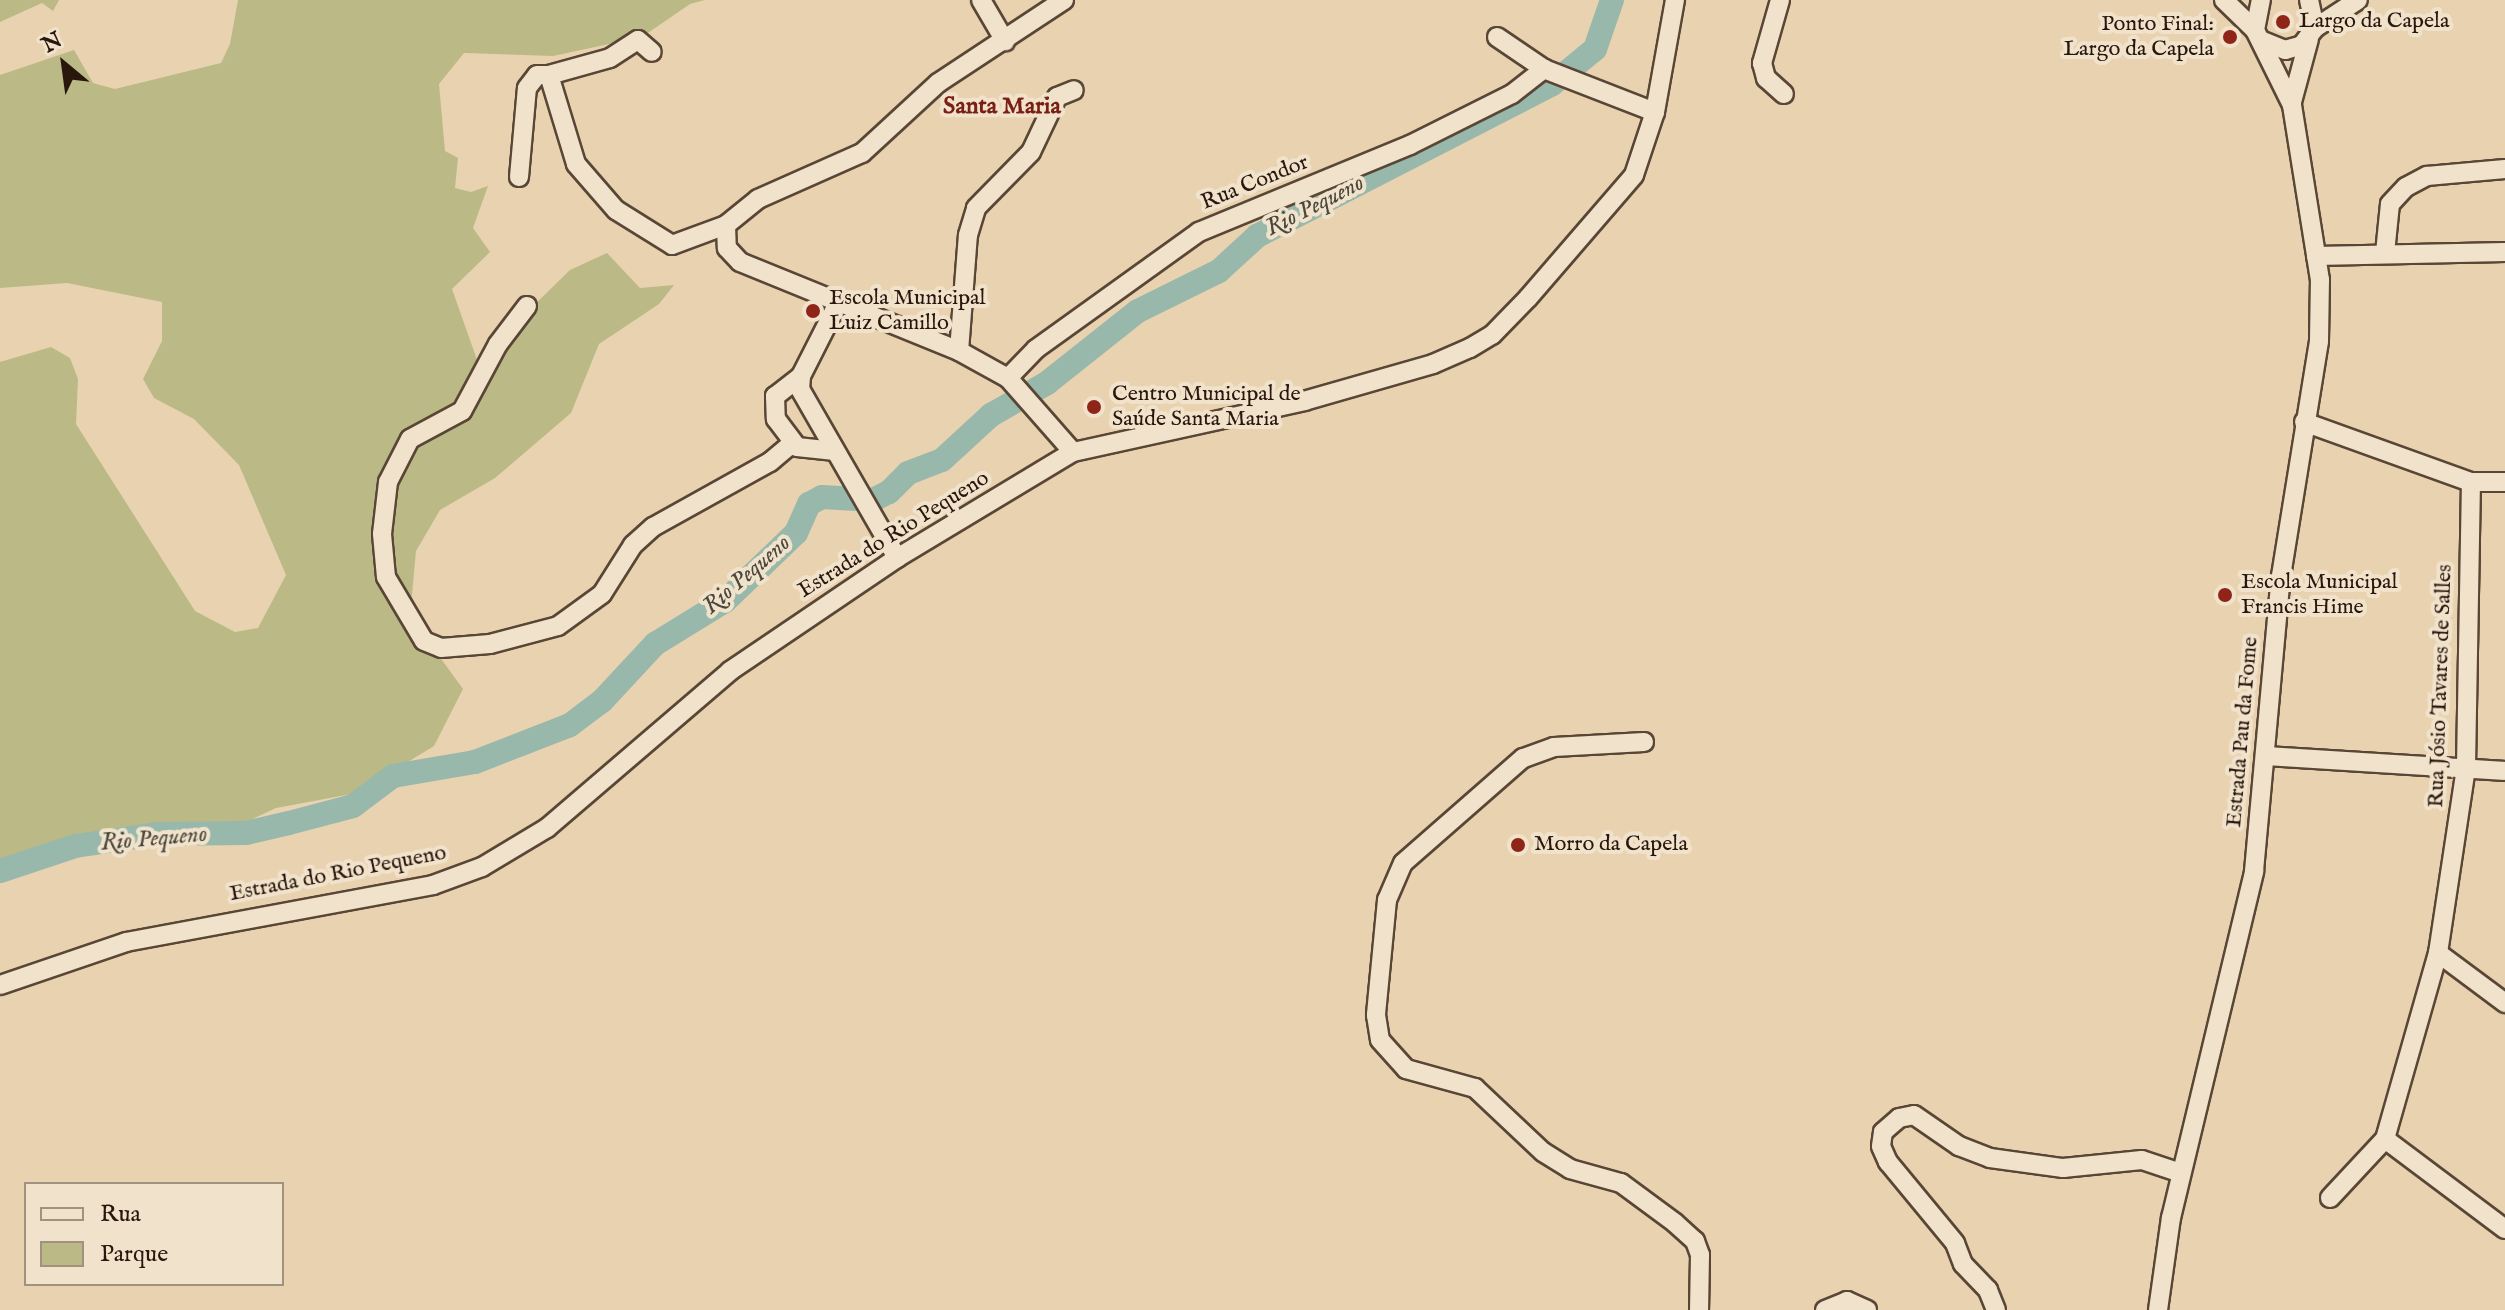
<!DOCTYPE html>
<html>
<head>
<meta charset="utf-8">
<style>
  body { margin:0 }
  #map { position:relative; width:2505px; height:1310px; overflow:hidden; background:#e9d2af; font-family:"IM FELL English",serif }
  div>[style] { position:absolute }
  .green>* { inset:0; background:#bbba87 }
  .river>* { height:24px; margin:-12px; padding:0 12px; transform-origin:12px; border-radius:12px; background:#97b8ab }
  .roads { filter:drop-shadow(2px 0 #594636) drop-shadow(-2px 0 #594636) drop-shadow(0 2px #594636) drop-shadow(0 -2px #594636) }
  .minor>* { height:18px; margin:-9px; padding:0 9px; transform-origin:9px; border-radius:9px; background:#f1e2cb }
  .dots>* { width:22px; height:22px; translate:-50% -50%; box-sizing:border-box; border:4px solid #f1e2cb; border-radius:50% }
  span { translate:-50% -50%; white-space:nowrap; text-align:center; line-height:1.15; -webkit-text-stroke:8px #f1e2cb; paint-order:stroke }
  .poi-label { font-size:22px; color:#29170d }
  .left { translate:0 -50%; text-align:left }
  .right { translate:-100% -50%; text-align:right }
  .street-label { font-size:22px; color:#29170d }
  .neighbourhood-label { font-size:24px; color:#7a1f14; font-weight:700 }
  .water-label { font-size:24px; color:#4a473c; font-style:italic }
  .legend { position:absolute; left:24px; top:1182px; width:260px; height:104px; box-sizing:border-box; background:#f1e2cb; border:2px solid #a1917f; margin:0; padding:10px 14px; list-style:none; font-size:24px; color:#29170d }
  .legend li { display:flex; align-items:center; gap:16px; height:40px }
  .legend b { width:40px; border:2px solid #a1917f }
  .north { position:absolute; left:24px; top:24px; width:80px; height:80px; -webkit-text-stroke:6px #f1e2cb; paint-order:stroke; rotate:331deg; font-size:22px; font-weight:700; line-height:32px; text-align:center; color:#29170d }
  .north::after { content:''; display:block; margin:auto; width:28px; height:36px; background:#29170d; clip-path:polygon(50% 0,100% 100%,50% 72%,0 100%) }
</style>
</head>
<body>
<div id="map">
  <div class="green">
    <i style="clip-path:polygon(0 0,59px 0,53px 11px,42px 3px,0 22px)"></i>
    <i style="clip-path:polygon(238px 0,705px 0,690px 4px,642px 37px,553px 56px,464px 53px,439px 84px,445px 151px,458px 158px,455px 188px,471px 192px,488px 186px,473px 228px,490px 252px,452px 289px,482px 374px,529px 310px,570px 270px,607px 253px,640px 288px,674px 285px,659px 304px,599px 344px,571px 413px,495px 478px,440px 510px,416px 551px,410px 616px,463px 689px,434px 746px,357px 793px,276px 808px,208px 840px,104px 840px,20px 862px,0 859px,0 362px,51px 347px,70px 358px,78px 379px,76px 424px,195px 611px,235px 632px,258px 628px,286px 575px,239px 465px,194px 419px,154px 398px,143px 379px,162px 341px,162px 302px,67px 283px,0 288px,0 75px,74px 50px,93px 83px,115px 89px,221px 63px,230px 44px)"></i>
  </div>
  <div class="river">
    <i style="left:0;top:871px;width:79px;rotate:-18.4deg"></i>
    <i style="left:75px;top:846px;width:82px;rotate:-8.4deg"></i>
    <i style="left:156px;top:834px;width:90px;rotate:-0.6deg"></i>
    <i style="left:246px;top:833px;width:44px;rotate:-13.1deg"></i>
    <i style="left:289px;top:823px;width:66px;rotate:-14.9deg"></i>
    <i style="left:353px;top:806px;width:50px;rotate:-36.9deg"></i>
    <i style="left:393px;top:776px;width:83px;rotate:-9.7deg"></i>
    <i style="left:475px;top:762px;width:102px;rotate:-21.3deg"></i>
    <i style="left:570px;top:725px;width:40px;rotate:-37deg"></i>
    <i style="left:602px;top:701px;width:78px;rotate:-47.1deg"></i>
    <i style="left:655px;top:644px;width:82px;rotate:-31.6deg"></i>
    <i style="left:725px;top:601px;width:98px;rotate:-43.8deg"></i>
    <i style="left:796px;top:533px;width:32px;rotate:-66deg"></i>
    <i style="left:809px;top:504px;width:15px;rotate:-28deg"></i>
    <i style="left:822px;top:497px;width:51px;rotate:3.4deg"></i>
    <i style="left:873px;top:500px;width:18px;rotate:-27deg"></i>
    <i style="left:889px;top:492px;width:27px;rotate:-45deg"></i>
    <i style="left:908px;top:473px;width:36px;rotate:-21deg"></i>
    <i style="left:942px;top:460px;width:67px;rotate:-42.6deg"></i>
    <i style="left:991px;top:415px;width:64px;rotate:-29.7deg"></i>
    <i style="left:1047px;top:383px;width:116px;rotate:-38.4deg"></i>
    <i style="left:1138px;top:311px;width:90px;rotate:-26.3deg"></i>
    <i style="left:1219px;top:271px;width:52px;rotate:-42.6deg"></i>
    <i style="left:1257px;top:236px;width:331px;rotate:-27.2deg"></i>
    <i style="left:1551px;top:85px;width:57px;rotate:-39.3deg"></i>
    <i style="left:1595px;top:49px;width:52px;rotate:-70.9deg"></i>
  </div>
  <div class="roads">
    <div class="minor">
      <i style="left:981px;top:0;width:48px;rotate:59.7deg"></i>
      <i style="left:1780px;top:0;width:66px;rotate:105.9deg"></i>
      <i style="left:1762px;top:63px;width:16px;rotate:75deg"></i>
      <i style="left:1766px;top:78px;width:24px;rotate:42deg"></i>
      <i style="left:2224px;top:0;width:43px;rotate:44.1deg"></i>
      <i style="left:2315px;top:28px;width:51px;rotate:-33.1deg"></i>
      <i style="left:1497px;top:37px;width:57px;rotate:34.2deg"></i>
      <i style="left:1544px;top:69px;width:119px;rotate:21.2deg"></i>
      <i style="left:2263px;top:41px;width:24px;rotate:22deg"></i>
      <i style="left:2285px;top:50px;width:18px;rotate:-16deg"></i>
      <i style="left:2302px;top:45px;width:21px;rotate:-53deg"></i>
      <i style="left:2315px;top:28px;width:29px;rotate:-102deg"></i>
      <i style="left:549px;top:75px;width:63px;rotate:-15.6deg"></i>
      <i style="left:610px;top:58px;width:33px;rotate:-33deg"></i>
      <i style="left:638px;top:40px;width:18px;rotate:41deg"></i>
      <i style="left:2292px;top:102px;width:65px;rotate:-74.9deg"></i>
      <i style="left:519px;top:177px;width:89px;rotate:-84.9deg"></i>
      <i style="left:527px;top:88px;width:16px;rotate:-52deg"></i>
      <i style="left:537px;top:75px;width:12px"></i>
      <i style="left:549px;top:75px;width:93px;rotate:73.1deg"></i>
      <i style="left:576px;top:164px;width:61px;rotate:49deg"></i>
      <i style="left:616px;top:210px;width:66px;rotate:32deg"></i>
      <i style="left:672px;top:245px;width:58px;rotate:-20.3deg"></i>
      <i style="left:726px;top:225px;width:23px;rotate:88deg"></i>
      <i style="left:727px;top:248px;width:19px;rotate:47deg"></i>
      <i style="left:740px;top:262px;width:236px;rotate:22.1deg"></i>
      <i style="left:959px;top:351px;width:56px;rotate:28.9deg"></i>
      <i style="left:1008px;top:378px;width:98px;rotate:48.7deg"></i>
      <i style="left:726px;top:225px;width:41px;rotate:-39.1deg"></i>
      <i style="left:758px;top:199px;width:114px;rotate:-23.9deg"></i>
      <i style="left:862px;top:153px;width:103px;rotate:-42.6deg"></i>
      <i style="left:938px;top:83px;width:151px;rotate:-33.4deg"></i>
      <i style="left:2385px;top:253px;width:49px;rotate:-84.2deg"></i>
      <i style="left:2390px;top:204px;width:23px;rotate:-47deg"></i>
      <i style="left:2406px;top:187px;width:24px;rotate:-28deg"></i>
      <i style="left:2427px;top:176px;width:78px;rotate:-5.1deg"></i>
      <i style="left:2316px;top:256px;width:189px;rotate:-1.2deg"></i>
      <i style="left:838px;top:303px;width:82px;rotate:116.9deg"></i>
      <i style="left:801px;top:376px;width:13px;rotate:94deg"></i>
      <i style="left:800px;top:389px;width:195px;rotate:60.1deg"></i>
      <i style="left:527px;top:306px;width:48px;rotate:127.3deg"></i>
      <i style="left:498px;top:344px;width:76px;rotate:118.2deg"></i>
      <i style="left:462px;top:411px;width:59px;rotate:151.7deg"></i>
      <i style="left:410px;top:439px;width:48px;rotate:117.1deg"></i>
      <i style="left:388px;top:482px;width:52px;rotate:96.6deg"></i>
      <i style="left:382px;top:534px;width:43px;rotate:84.7deg"></i>
      <i style="left:386px;top:577px;width:74px;rotate:59.3deg"></i>
      <i style="left:424px;top:641px;width:18px;rotate:22deg"></i>
      <i style="left:441px;top:648px;width:49px;rotate:-4.7deg"></i>
      <i style="left:490px;top:644px;width:70px;rotate:-14.8deg"></i>
      <i style="left:558px;top:626px;width:54px;rotate:-36deg"></i>
      <i style="left:602px;top:594px;width:58px;rotate:-57.7deg"></i>
      <i style="left:633px;top:545px;width:27px;rotate:-42deg"></i>
      <i style="left:653px;top:527px;width:134px;rotate:-29.1deg"></i>
      <i style="left:770px;top:462px;width:30px;rotate:-40deg"></i>
      <i style="left:959px;top:351px;width:116px;rotate:-85.6deg"></i>
      <i style="left:968px;top:235px;width:28px;rotate:-73deg"></i>
      <i style="left:976px;top:208px;width:78px;rotate:-45.5deg"></i>
      <i style="left:1031px;top:152px;width:61px;rotate:-64.7deg"></i>
      <i style="left:1057px;top:97px;width:18px;rotate:-22deg"></i>
      <i style="left:801px;top:376px;width:33px;rotate:142deg"></i>
      <i style="left:775px;top:396px;width:23px;rotate:88deg"></i>
      <i style="left:776px;top:419px;width:35px;rotate:53deg"></i>
      <i style="left:797px;top:447px;width:38px;rotate:6deg"></i>
      <i style="left:1008px;top:378px;width:40px;rotate:-46deg"></i>
      <i style="left:1036px;top:349px;width:201px;rotate:-35.7deg"></i>
      <i style="left:1199px;top:232px;width:228px;rotate:-22.4deg"></i>
      <i style="left:1410px;top:145px;width:114px;rotate:-26.6deg"></i>
      <i style="left:1512px;top:94px;width:41px;rotate:-38deg"></i>
      <i style="left:2304px;top:422px;width:177px;rotate:19.8deg"></i>
      <i style="left:2471px;top:482px;width:34px"></i>
      <i style="left:1644px;top:742px;width:90px;rotate:176.8deg"></i>
      <i style="left:1554px;top:747px;width:33px;rotate:160deg"></i>
      <i style="left:1523px;top:758px;width:159px;rotate:138.8deg"></i>
      <i style="left:1403px;top:863px;width:40px;rotate:113.4deg"></i>
      <i style="left:1387px;top:900px;width:116px;rotate:95.5deg"></i>
      <i style="left:1376px;top:1015px;width:25px;rotate:81deg"></i>
      <i style="left:1380px;top:1040px;width:39px;rotate:48deg"></i>
      <i style="left:1406px;top:1069px;width:72px;rotate:15.4deg"></i>
      <i style="left:1475px;top:1088px;width:93px;rotate:43.3deg"></i>
      <i style="left:1543px;top:1152px;width:32px;rotate:32deg"></i>
      <i style="left:1570px;top:1169px;width:53px;rotate:15.4deg"></i>
      <i style="left:1621px;top:1183px;width:67px;rotate:36.5deg"></i>
      <i style="left:1675px;top:1223px;width:27px;rotate:42deg"></i>
      <i style="left:1695px;top:1241px;width:15px;rotate:70deg"></i>
      <i style="left:1700px;top:1255px;width:55px;rotate:91deg"></i>
      <i style="left:2267px;top:756px;width:238px;rotate:3.6deg"></i>
      <i style="left:2438px;top:953px;width:84px;rotate:36.7deg"></i>
      <i style="left:0;top:985px;width:133px;rotate:-18.8deg"></i>
      <i style="left:126px;top:942px;width:312px;rotate:-10.5deg"></i>
      <i style="left:433px;top:885px;width:52px;rotate:-20.2deg"></i>
      <i style="left:482px;top:867px;width:76px;rotate:-31deg"></i>
      <i style="left:547px;top:828px;width:241px;rotate:-40.6deg"></i>
      <i style="left:730px;top:671px;width:202px;rotate:-34.1deg"></i>
      <i style="left:897px;top:558px;width:205px;rotate:-31.1deg"></i>
      <i style="left:1073px;top:452px;width:237px;rotate:-12.4deg"></i>
      <i style="left:1304px;top:401px;width:134px;rotate:-16deg"></i>
      <i style="left:1433px;top:364px;width:40px;rotate:-23.4deg"></i>
      <i style="left:1470px;top:348px;width:26px;rotate:-31deg"></i>
      <i style="left:1492px;top:335px;width:52px;rotate:-45.8deg"></i>
      <i style="left:1528px;top:298px;width:162px;rotate:-49.2deg"></i>
      <i style="left:1634px;top:175px;width:66px;rotate:-71.6deg"></i>
      <i style="left:1655px;top:112px;width:114px;rotate:-79.9deg"></i>
      <i style="left:2385px;top:1139px;width:150px;rotate:36.9deg"></i>
      <i style="left:2330px;top:1198px;width:81px;rotate:-47deg"></i>
      <i style="left:2385px;top:1139px;width:193px;rotate:-74.1deg"></i>
      <i style="left:2438px;top:953px;width:188px;rotate:-81.4deg"></i>
      <i style="left:2466px;top:767px;width:285px;rotate:-89deg"></i>
      <i style="left:1825px;top:1310px;width:24px;rotate:-22deg"></i>
      <i style="left:1847px;top:1301px;width:22px;rotate:24deg"></i>
      <i style="left:1996px;top:1310px;width:22px;rotate:-112deg"></i>
      <i style="left:1988px;top:1290px;width:36px;rotate:-134deg"></i>
      <i style="left:1963px;top:1264px;width:22px;rotate:-111deg"></i>
      <i style="left:1955px;top:1243px;width:105px;rotate:-129.6deg"></i>
      <i style="left:1888px;top:1162px;width:17px;rotate:-114deg"></i>
      <i style="left:1881px;top:1146px;width:14px;rotate:-82deg"></i>
      <i style="left:1883px;top:1132px;width:21px;rotate:-41deg"></i>
      <i style="left:1899px;top:1118px;width:15px;rotate:-11deg"></i>
      <i style="left:1914px;top:1115px;width:55px;rotate:34.6deg"></i>
      <i style="left:1959px;top:1146px;width:33px;rotate:21deg"></i>
      <i style="left:1990px;top:1158px;width:74px;rotate:7.8deg"></i>
      <i style="left:2063px;top:1168px;width:79px;rotate:-5.8deg"></i>
      <i style="left:2142px;top:1160px;width:41px;rotate:18.4deg"></i>
      <i style="left:2158px;top:1310px;width:93px;rotate:-82deg"></i>
      <i style="left:2171px;top:1218px;width:357px;rotate:-76.5deg"></i>
      <i style="left:2254px;top:871px;width:296px;rotate:-84.8deg"></i>
      <i style="left:2281px;top:576px;width:238px;rotate:-80.8deg"></i>
      <i style="left:2319px;top:341px;width:61px;rotate:-89.1deg"></i>
      <i style="left:2320px;top:280px;width:177px;rotate:-99.1deg"></i>
      <i style="left:2292px;top:105px;width:84px;rotate:-116.3deg"></i>
      <i style="left:2255px;top:30px;width:31px;rotate:-79deg"></i>
    </div>
  </div>
  <div class="dots">
    <i style="left:2283px;top:22px;background:#8f2418"></i>
    <i style="left:2230px;top:37px;background:#8f2418"></i>
    <i style="left:813px;top:311px;background:#8f2418"></i>
    <i style="left:1094px;top:407px;background:#8f2418"></i>
    <i style="left:2225px;top:595px;background:#8f2418"></i>
    <i style="left:1518px;top:845px;background:#8f2418"></i>
  </div>
  <div class="poi-label">
    <span class="left" style="left:2299px;top:22px">Largo da Capela</span>
    <span class="right" style="left:2214px;top:37px">Ponto Final:<br>Largo da Capela</span>
    <span class="left" style="left:829px;top:311px">Escola Municipal<br>Luiz Camillo</span>
    <span class="left" style="left:1112px;top:407px">Centro Municipal de<br>Saúde Santa Maria</span>
    <span class="left" style="left:2241px;top:595px">Escola Municipal<br>Francis Hime</span>
    <span class="left" style="left:1534px;top:845px">Morro da Capela</span>
  </div>
  <div class="street-label">
    <span style="left:1255px;top:183px;rotate:-22deg">Rua Condor</span>
    <span style="left:894px;top:535px;rotate:-32deg">Estrada do Rio Pequeno</span>
    <span style="left:2441px;top:686px;rotate:-88deg">Rua Jósio Tavares de Salles</span>
    <span style="left:2243px;top:732px;rotate:-85deg">Estrada Pau da Fome</span>
    <span style="left:338px;top:874px;rotate:-11deg">Estrada do Rio Pequeno</span>
  </div>
  <div class="neighbourhood-label">
    <span style="left:1002px;top:107px">Santa Maria</span>
  </div>
  <div class="water-label">
    <span style="left:1315px;top:206px;rotate:-27deg">Rio Pequeno</span>
    <span style="left:747px;top:575px;rotate:-41deg">Rio Pequeno</span>
    <span style="left:154px;top:839px;rotate:-5deg">Rio Pequeno</span>
  </div>
  <ul class="legend">
  <li><b style="height:10px;background:#f1e2cb"></b>Rua</li>
  <li><b style="height:22px;background:#bbba87"></b>Parque</li>
  </ul>
  <div class="north">N</div>
</div>
</body>
</html>
